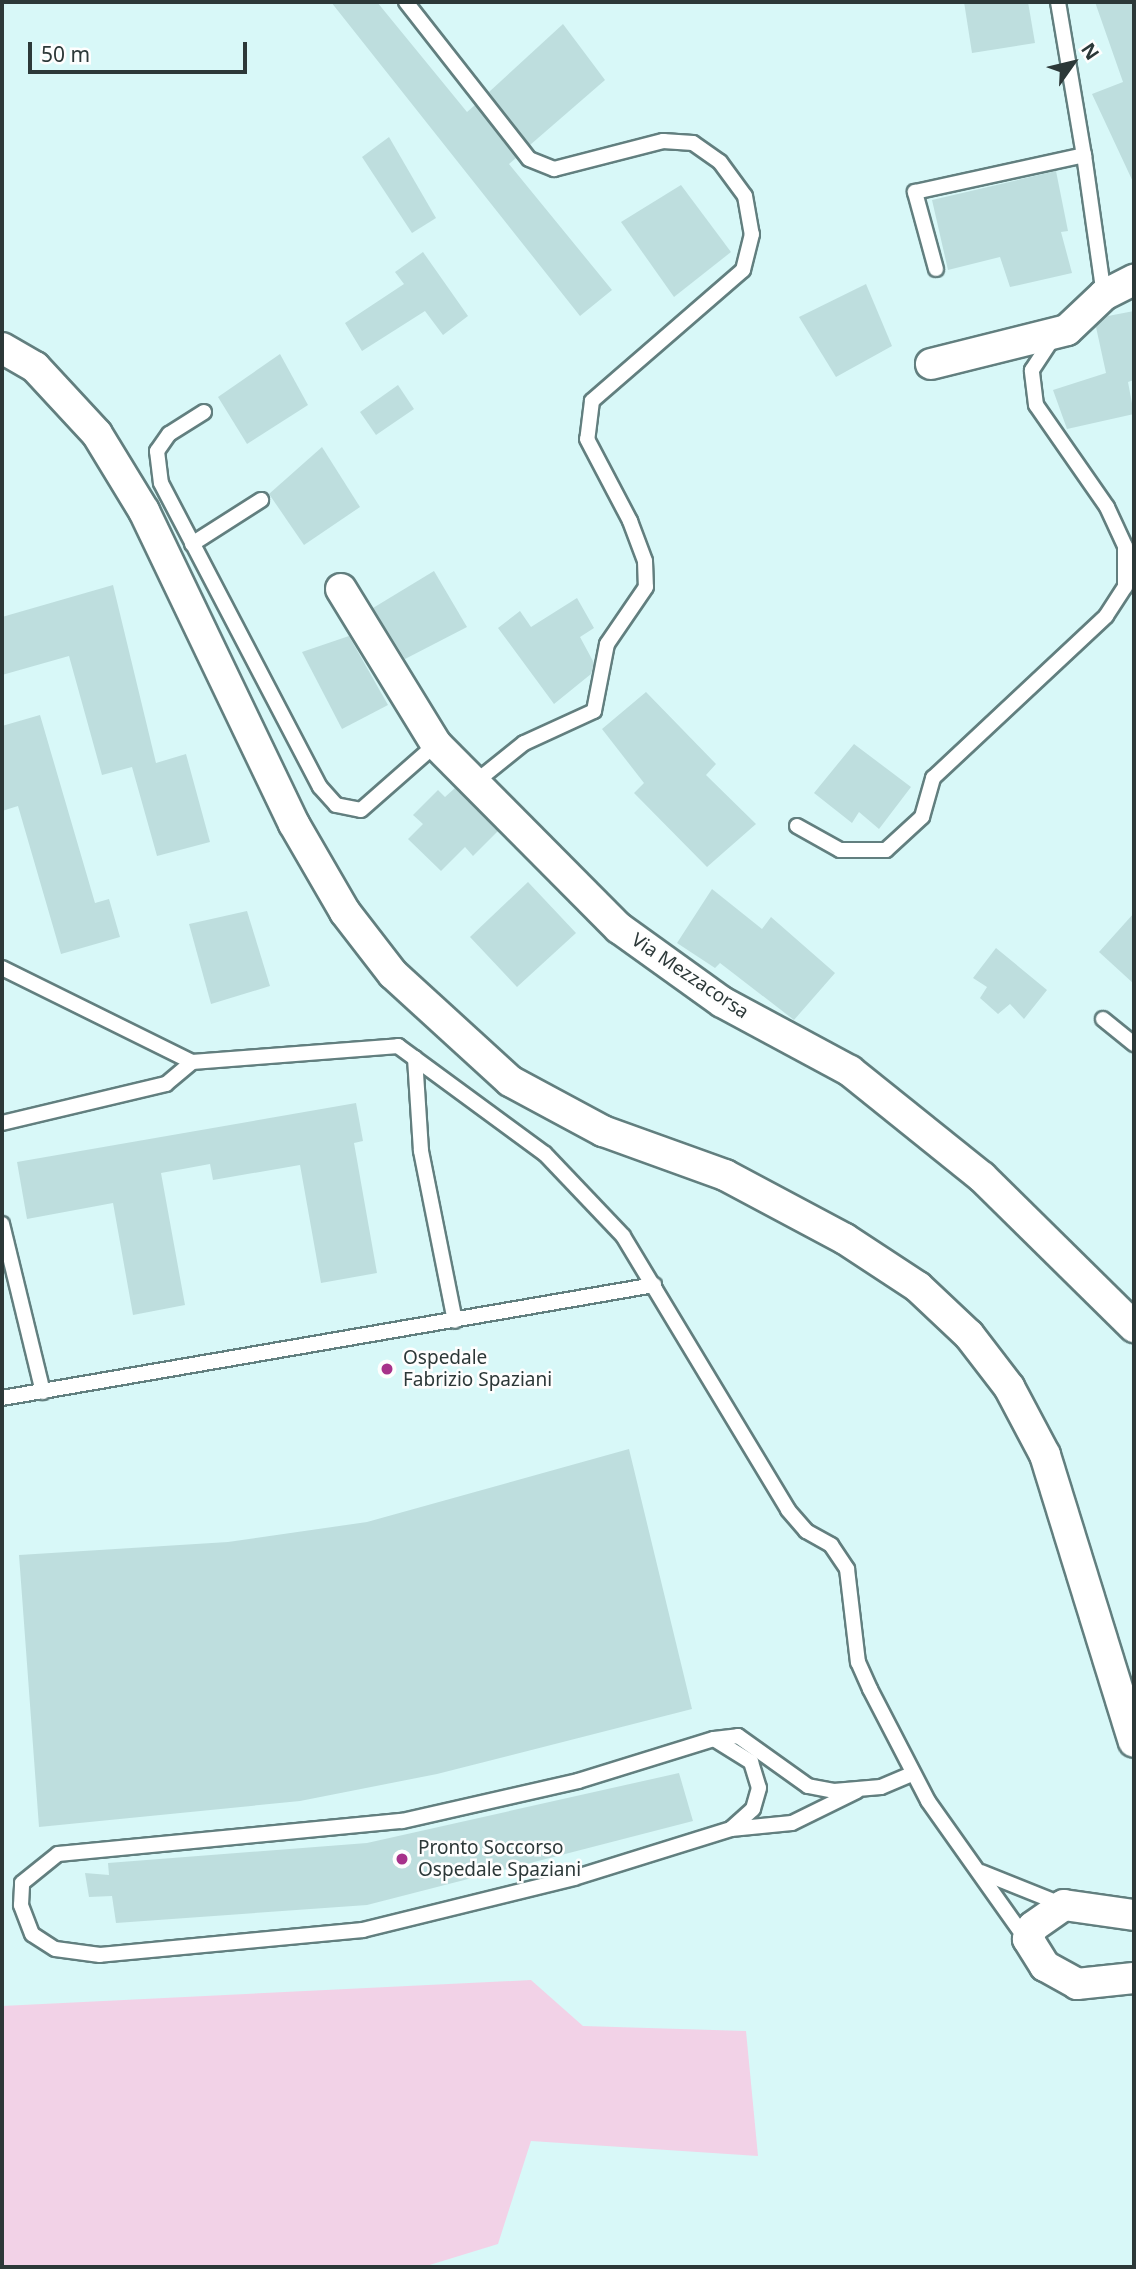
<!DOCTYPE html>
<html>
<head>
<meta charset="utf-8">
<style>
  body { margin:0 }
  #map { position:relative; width:1136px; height:2269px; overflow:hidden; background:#d8f8f8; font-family:"Noto Sans",sans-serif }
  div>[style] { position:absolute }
  .green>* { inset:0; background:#f2d2e7 }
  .building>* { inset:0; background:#bedede }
  .roads { filter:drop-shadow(2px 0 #627f7f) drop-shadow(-2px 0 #627f7f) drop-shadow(0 2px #627f7f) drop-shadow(0 -2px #627f7f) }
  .service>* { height:14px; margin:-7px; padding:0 7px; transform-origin:7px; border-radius:7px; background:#fff }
  .minor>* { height:30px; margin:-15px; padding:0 15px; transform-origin:15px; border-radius:15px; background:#fff }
  .dots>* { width:19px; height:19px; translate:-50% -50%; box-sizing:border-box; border:4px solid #fefefe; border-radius:50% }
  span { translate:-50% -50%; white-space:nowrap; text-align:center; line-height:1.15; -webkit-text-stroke:5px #fefefe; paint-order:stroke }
  .street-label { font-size:19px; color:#2c3838 }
  .poi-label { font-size:19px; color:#2c3838 }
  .left { translate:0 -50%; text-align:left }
  .frame { position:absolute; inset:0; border:4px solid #2c3838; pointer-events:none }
  .north { position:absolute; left:1038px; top:28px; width:70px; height:70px; -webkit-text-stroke:5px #fefefe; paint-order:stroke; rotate:56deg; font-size:19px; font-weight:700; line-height:28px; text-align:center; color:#2c3838 }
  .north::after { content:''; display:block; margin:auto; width:24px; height:32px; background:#2c3838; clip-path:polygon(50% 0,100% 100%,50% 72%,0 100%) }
  .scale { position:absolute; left:28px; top:42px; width:219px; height:32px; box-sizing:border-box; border:4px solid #2c3838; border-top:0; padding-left:9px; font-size:21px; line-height:24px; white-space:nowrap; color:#2c3838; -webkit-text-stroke:5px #fefefe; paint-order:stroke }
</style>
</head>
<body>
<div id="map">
  <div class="green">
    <i style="clip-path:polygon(531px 1980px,583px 2026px,746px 2031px,758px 2156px,531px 2141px,498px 2244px,423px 2267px,2px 2267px,2px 2006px)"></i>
  </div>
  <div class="building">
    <i style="clip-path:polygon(331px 2px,377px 2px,467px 112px,475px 105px,516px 158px,509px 164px,612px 290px,580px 316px)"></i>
    <i style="clip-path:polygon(964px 2px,1028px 2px,1035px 43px,972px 53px)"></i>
    <i style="clip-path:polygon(1095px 2px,1134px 2px,1134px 184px,1092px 94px,1123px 82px)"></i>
    <i style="clip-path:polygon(563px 24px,605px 80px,530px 145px,489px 92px)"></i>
    <i style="clip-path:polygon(389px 137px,436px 218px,412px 233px,362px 157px)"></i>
    <i style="clip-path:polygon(1056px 171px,1068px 231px,1061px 232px,1072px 273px,1010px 287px,1000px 257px,948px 270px,932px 200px)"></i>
    <i style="clip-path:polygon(681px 185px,731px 252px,674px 297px,621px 222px)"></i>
    <i style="clip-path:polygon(423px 252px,468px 316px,443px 335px,425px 311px,362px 351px,345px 323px,404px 284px,395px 272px)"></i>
    <i style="clip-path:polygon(866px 284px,892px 346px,836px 377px,799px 317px)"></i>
    <i style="clip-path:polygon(1134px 311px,1134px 380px,1128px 382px,1134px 414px,1067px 429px,1053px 390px,1106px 373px,1096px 327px,1108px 316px)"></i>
    <i style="clip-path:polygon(280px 354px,308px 405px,247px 444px,218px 397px)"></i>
    <i style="clip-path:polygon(398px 385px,414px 409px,376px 435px,360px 412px)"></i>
    <i style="clip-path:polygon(322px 447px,360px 507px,304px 545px,269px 494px)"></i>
    <i style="clip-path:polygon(434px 571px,467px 627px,405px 659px,373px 608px)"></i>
    <i style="clip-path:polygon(113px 585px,156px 763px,186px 754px,210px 842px,157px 856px,132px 767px,102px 775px,69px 656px,2px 675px,2px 617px)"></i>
    <i style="clip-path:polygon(577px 598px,594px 628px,580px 637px,594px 663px,591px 674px,554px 704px,498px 628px,520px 611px,531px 627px)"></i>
    <i style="clip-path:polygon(349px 636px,388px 705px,342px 729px,302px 652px)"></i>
    <i style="clip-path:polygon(646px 692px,716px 764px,706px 775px,756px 824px,707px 867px,634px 793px,644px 783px,602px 729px)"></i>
    <i style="clip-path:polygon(40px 715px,95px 903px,109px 899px,120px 937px,61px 954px,18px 806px,2px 811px,2px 726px)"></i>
    <i style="clip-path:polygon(854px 744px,911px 787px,879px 829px,859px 812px,852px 823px,814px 793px)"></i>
    <i style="clip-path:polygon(455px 788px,498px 831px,473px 856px,465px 847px,441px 871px,408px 839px,423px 824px,413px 815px,438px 790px,445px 797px)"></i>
    <i style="clip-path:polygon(528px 882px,576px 933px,517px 987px,470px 937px)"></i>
    <i style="clip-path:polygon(712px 889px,762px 929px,771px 917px,835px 973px,794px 1020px,720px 963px,715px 968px,677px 943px)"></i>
    <i style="clip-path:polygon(247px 911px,270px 986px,211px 1004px,189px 924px)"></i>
    <i style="clip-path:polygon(1134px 913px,1134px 984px,1099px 952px)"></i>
    <i style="clip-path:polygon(996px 948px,1047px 990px,1024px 1019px,1010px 1004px,998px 1014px,980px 998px,987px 987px,973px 978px)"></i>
    <i style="clip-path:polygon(356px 1103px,363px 1141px,354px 1143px,377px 1273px,321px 1283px,300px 1165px,213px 1180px,210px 1164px,161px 1173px,185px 1305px,133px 1315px,113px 1203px,27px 1219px,17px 1162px)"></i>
    <i style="clip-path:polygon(629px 1449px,692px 1709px,437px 1774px,300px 1801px,39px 1827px,19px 1555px,228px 1542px,367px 1522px)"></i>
    <i style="clip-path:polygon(679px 1773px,693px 1821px,367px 1905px,116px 1923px,112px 1896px,89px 1897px,85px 1873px,109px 1875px,108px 1863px,367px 1843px)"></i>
  </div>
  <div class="roads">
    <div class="service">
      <i style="left:406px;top:2px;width:199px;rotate:51.9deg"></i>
      <i style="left:529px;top:159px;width:27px;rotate:22deg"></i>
      <i style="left:554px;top:169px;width:113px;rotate:-14.4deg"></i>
      <i style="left:663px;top:141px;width:30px;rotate:4deg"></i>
      <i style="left:693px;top:143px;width:33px;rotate:35deg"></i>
      <i style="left:720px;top:162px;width:42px;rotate:53.7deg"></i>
      <i style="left:745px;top:196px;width:39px;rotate:80deg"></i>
      <i style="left:752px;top:234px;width:37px;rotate:104deg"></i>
      <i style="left:743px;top:270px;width:200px;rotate:139.1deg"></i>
      <i style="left:592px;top:401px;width:38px;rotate:97deg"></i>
      <i style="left:587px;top:439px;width:93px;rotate:62.3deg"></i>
      <i style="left:630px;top:521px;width:43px;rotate:69.4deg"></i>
      <i style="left:645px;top:561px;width:26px;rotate:88deg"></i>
      <i style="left:646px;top:587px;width:69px;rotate:124.4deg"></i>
      <i style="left:607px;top:644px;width:68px;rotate:101deg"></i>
      <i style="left:594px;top:711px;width:77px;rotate:155.4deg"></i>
      <i style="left:524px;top:743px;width:65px;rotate:141.2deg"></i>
      <i style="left:1058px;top:2px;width:155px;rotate:80.4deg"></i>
      <i style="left:936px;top:269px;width:80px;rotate:-105.3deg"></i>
      <i style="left:915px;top:192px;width:173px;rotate:-12.3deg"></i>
      <i style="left:1084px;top:155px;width:141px;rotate:81.9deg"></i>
      <i style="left:204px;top:412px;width:41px;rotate:147.8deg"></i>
      <i style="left:169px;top:434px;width:21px;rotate:125deg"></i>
      <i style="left:157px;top:451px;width:32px;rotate:83deg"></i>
      <i style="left:161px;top:483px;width:343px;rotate:62.4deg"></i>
      <i style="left:320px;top:787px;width:24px;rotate:48deg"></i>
      <i style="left:336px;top:805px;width:25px;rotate:11deg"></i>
      <i style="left:361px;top:810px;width:100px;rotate:-41.3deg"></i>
      <i style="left:192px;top:544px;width:82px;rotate:-32.5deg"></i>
      <i style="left:797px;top:826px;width:49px;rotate:29.2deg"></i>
      <i style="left:840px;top:850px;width:46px"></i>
      <i style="left:886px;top:850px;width:49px;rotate:-42.5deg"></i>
      <i style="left:922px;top:817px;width:41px;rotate:-74.2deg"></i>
      <i style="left:933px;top:778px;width:237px;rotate:-43.1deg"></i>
      <i style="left:1106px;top:616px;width:35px;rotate:-57deg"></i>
      <i style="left:1125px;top:587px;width:41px;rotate:-90deg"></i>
      <i style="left:1125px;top:546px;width:43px;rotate:-114.8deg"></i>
      <i style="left:1107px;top:507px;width:124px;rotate:-124.8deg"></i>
      <i style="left:1036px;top:405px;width:35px;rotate:-97deg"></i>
      <i style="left:1032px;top:370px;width:42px;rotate:-56.7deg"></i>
      <i style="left:2px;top:968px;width:212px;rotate:26.3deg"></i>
      <i style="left:192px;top:1062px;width:207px;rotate:-4.4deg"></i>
      <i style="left:398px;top:1046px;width:182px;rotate:36.3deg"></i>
      <i style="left:545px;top:1154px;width:113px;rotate:46.4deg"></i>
      <i style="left:623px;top:1236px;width:320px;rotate:58.9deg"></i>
      <i style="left:788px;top:1510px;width:28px;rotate:49deg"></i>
      <i style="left:806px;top:1531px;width:29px;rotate:29deg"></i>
      <i style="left:831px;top:1545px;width:29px;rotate:56deg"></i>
      <i style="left:847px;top:1569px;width:94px;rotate:83.3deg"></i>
      <i style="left:858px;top:1662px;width:30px;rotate:66deg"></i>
      <i style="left:870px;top:1689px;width:126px;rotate:62.6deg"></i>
      <i style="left:928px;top:1801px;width:171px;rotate:54.7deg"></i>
      <i style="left:1103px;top:1019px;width:40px;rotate:39deg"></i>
      <i style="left:415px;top:1058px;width:93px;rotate:86.3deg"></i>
      <i style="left:421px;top:1151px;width:173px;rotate:78.7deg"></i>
      <i style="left:2px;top:1123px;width:169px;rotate:-13.4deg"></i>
      <i style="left:166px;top:1084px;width:34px;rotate:-40deg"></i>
      <i style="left:2px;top:1224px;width:173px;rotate:76.3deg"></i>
      <i style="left:2px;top:1398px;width:662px;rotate:-9.83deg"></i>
      <i style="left:714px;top:1739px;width:44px;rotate:31.9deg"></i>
      <i style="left:751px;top:1762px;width:27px;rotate:73deg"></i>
      <i style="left:759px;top:1788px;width:22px;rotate:106deg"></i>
      <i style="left:753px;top:1809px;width:30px;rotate:138deg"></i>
      <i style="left:731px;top:1829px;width:164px;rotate:162.7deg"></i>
      <i style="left:574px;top:1878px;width:217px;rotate:166.2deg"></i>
      <i style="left:363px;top:1930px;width:264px;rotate:174.6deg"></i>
      <i style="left:100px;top:1955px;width:45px;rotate:-172.4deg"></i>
      <i style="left:55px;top:1949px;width:27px;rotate:-147deg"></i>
      <i style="left:32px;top:1934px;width:31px;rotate:-111deg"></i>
      <i style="left:21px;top:1905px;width:22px;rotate:-87deg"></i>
      <i style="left:22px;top:1883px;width:46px;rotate:-38.9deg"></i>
      <i style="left:58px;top:1854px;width:346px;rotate:-5.5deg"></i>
      <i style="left:402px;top:1821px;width:180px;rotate:-12.8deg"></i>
      <i style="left:578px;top:1781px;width:142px;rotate:-17.2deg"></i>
      <i style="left:714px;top:1739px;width:24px;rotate:-7deg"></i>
      <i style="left:738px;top:1736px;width:86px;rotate:35.5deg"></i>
      <i style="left:808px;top:1786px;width:26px;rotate:11deg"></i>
      <i style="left:834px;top:1791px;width:47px;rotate:-4.9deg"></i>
      <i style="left:881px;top:1787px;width:34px;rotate:-23deg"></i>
      <i style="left:731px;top:1829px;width:61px;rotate:-5.6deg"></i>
      <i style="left:792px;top:1823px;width:72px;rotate:-26.2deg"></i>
      <i style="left:981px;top:1872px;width:88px;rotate:21.9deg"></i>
    </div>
    <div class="minor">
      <i style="left:2px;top:348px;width:38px;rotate:30deg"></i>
      <i style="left:35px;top:367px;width:91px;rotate:47.2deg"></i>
      <i style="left:97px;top:434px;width:90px;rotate:58.6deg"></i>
      <i style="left:144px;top:511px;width:347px;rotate:64.4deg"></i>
      <i style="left:294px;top:824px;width:102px;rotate:59.9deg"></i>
      <i style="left:345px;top:912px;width:78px;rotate:52.3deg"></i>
      <i style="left:393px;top:974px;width:159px;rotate:42.4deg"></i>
      <i style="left:510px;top:1081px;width:106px;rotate:28.3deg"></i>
      <i style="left:603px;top:1131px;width:130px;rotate:19.8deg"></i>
      <i style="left:725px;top:1175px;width:136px;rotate:28.1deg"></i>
      <i style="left:845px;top:1239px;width:87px;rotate:33.3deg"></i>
      <i style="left:918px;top:1287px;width:70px;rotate:43.3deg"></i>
      <i style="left:969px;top:1335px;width:66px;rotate:52.4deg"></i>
      <i style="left:1009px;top:1387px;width:77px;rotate:62.1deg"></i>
      <i style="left:1045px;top:1455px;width:300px;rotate:72.8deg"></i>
      <i style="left:931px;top:364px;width:140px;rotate:-14deg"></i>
      <i style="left:1067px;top:330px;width:51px;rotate:-43.4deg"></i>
      <i style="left:1104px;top:295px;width:34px;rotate:-27deg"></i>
      <i style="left:341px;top:589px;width:182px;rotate:58.5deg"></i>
      <i style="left:436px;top:744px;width:260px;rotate:45.2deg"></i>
      <i style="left:619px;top:928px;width:127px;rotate:35.7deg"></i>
      <i style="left:722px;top:1002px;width:145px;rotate:28.3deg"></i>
      <i style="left:850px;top:1071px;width:169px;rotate:38.8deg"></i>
      <i style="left:982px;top:1177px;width:214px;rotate:44.6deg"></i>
      <i style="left:1134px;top:1915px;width:71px;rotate:-171.9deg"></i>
      <i style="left:1064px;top:1905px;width:38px;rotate:145deg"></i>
      <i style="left:1033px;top:1927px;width:13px;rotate:113deg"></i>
      <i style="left:1028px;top:1939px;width:32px;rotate:58deg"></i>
      <i style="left:1045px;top:1966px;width:37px;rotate:29deg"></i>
      <i style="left:1077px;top:1984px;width:57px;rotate:-6deg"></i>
    </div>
  </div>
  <div class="dots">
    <i style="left:387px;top:1369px;background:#a7328b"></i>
    <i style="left:402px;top:1859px;background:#a7328b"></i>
  </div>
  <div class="street-label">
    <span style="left:690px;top:976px;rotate:34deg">Via Mezzacorsa</span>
  </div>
  <div class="poi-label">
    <span class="left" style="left:403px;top:1369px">Ospedale<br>Fabrizio Spaziani</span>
    <span class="left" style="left:418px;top:1859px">Pronto Soccorso<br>Ospedale Spaziani</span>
  </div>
  <div class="frame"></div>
  <div class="north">N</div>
  <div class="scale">50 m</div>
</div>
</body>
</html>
